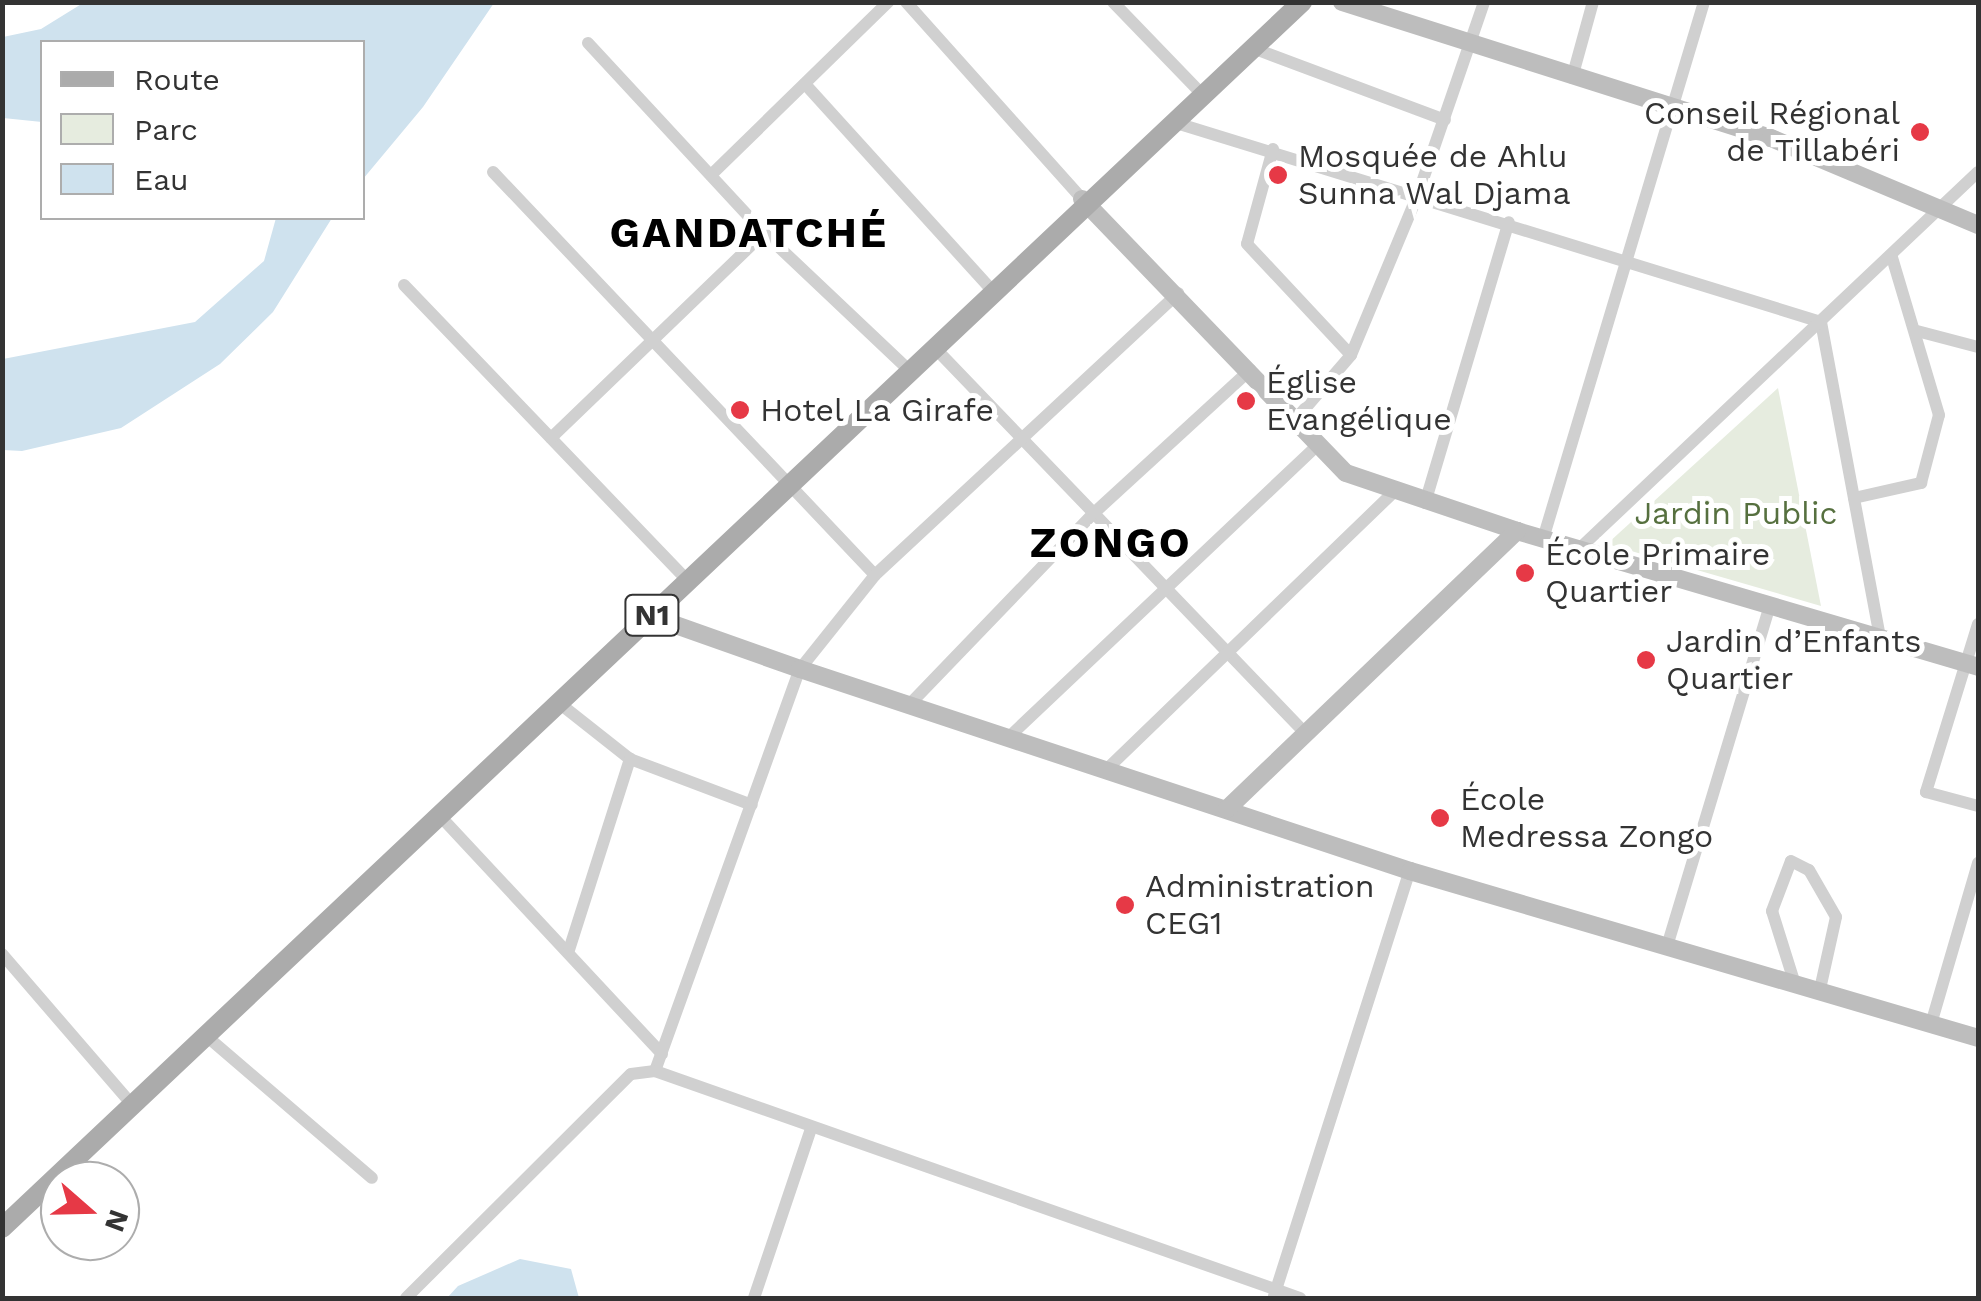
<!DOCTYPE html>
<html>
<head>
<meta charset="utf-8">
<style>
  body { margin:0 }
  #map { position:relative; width:1981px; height:1301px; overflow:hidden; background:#fff; font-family:"Work Sans",sans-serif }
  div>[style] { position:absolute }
  .green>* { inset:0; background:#e6ecdf }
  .water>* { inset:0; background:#cfe2ee }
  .street>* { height:12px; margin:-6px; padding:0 6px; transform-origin:6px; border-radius:6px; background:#d0d0d0 }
  .secondary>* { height:18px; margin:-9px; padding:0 9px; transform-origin:9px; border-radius:9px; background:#bdbdbd }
  .primary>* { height:20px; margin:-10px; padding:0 10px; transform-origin:10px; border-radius:10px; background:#ababab }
  .dots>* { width:28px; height:28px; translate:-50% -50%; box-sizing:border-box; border:5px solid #fff; border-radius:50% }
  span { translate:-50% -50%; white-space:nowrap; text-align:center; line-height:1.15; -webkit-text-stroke:10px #fff; paint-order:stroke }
  .shield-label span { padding:2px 8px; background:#fff; border:2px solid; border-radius:8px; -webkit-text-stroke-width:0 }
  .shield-label { font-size:30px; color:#333; font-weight:700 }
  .poi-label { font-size:32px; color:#333 }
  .right { translate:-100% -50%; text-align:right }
  .left { translate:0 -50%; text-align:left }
  .park-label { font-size:32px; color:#56703f }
  .district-label { font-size:42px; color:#000; font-weight:700; letter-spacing:2.5px }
  .frame { position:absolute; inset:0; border:5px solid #333; pointer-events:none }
  .legend { position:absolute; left:40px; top:40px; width:325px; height:180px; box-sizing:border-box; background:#fff; border:2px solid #adadad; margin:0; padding:12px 18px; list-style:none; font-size:30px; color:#333 }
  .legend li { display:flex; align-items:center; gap:20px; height:50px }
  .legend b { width:50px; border:2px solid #adadad }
  .north { position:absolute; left:40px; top:1161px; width:100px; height:100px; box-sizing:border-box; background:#fff; border:2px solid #adadad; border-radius:50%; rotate:110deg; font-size:28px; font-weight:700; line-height:40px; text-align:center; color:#333 }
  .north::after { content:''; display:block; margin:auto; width:35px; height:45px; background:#e63946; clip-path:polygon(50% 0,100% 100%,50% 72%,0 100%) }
</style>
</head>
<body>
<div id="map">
  <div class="green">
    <i style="clip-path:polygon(1778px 388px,1821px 606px,1607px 544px)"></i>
  </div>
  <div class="water">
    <i style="clip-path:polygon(83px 3px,83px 2px,494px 3px,423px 107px,363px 179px,362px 42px,42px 42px,42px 122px,3px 118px,3px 37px,41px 29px)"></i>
    <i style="clip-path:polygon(276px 218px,332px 218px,273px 312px,220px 364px,121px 428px,22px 451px,3px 450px,3px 359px,195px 322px,264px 261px)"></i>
    <i style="clip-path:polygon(520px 1259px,571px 1269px,579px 1298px,447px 1298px,458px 1286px)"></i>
  </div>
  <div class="street">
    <i style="left:906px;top:2px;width:264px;rotate:48.2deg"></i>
    <i style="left:1113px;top:2px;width:120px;rotate:46deg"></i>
    <i style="left:588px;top:43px;width:259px;rotate:47.2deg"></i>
    <i style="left:764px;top:233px;width:201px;rotate:43.4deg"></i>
    <i style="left:1250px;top:47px;width:208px;rotate:20.5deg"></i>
    <i style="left:1572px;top:78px;width:79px;rotate:-74.6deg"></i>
    <i style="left:805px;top:84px;width:273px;rotate:47.8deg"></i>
    <i style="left:1173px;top:122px;width:678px;rotate:17.15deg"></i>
    <i style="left:1821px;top:322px;width:320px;rotate:79.4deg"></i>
    <i style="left:1273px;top:149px;width:98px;rotate:105.3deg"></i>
    <i style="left:1247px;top:244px;width:152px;rotate:46.9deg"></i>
    <i style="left:493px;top:172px;width:555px;rotate:46.53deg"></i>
    <i style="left:711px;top:175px;width:248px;rotate:-44.3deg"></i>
    <i style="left:404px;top:285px;width:400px;rotate:46.2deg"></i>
    <i style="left:1917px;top:331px;width:63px;rotate:14.7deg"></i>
    <i style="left:934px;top:347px;width:538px;rotate:46.13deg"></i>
    <i style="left:1296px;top:419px;width:84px;rotate:-49.3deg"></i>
    <i style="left:1351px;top:355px;width:174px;rotate:-67.4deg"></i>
    <i style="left:1418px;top:194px;width:203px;rotate:-71deg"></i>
    <i style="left:551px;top:438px;width:296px;rotate:-43.9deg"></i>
    <i style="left:1854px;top:498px;width:69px;rotate:-12.6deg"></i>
    <i style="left:1921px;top:483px;width:70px;rotate:-75.2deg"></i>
    <i style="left:1939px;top:415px;width:165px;rotate:-106.6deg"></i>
    <i style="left:1425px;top:503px;width:293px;rotate:-73.4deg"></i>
    <i style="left:1543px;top:539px;width:561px;rotate:-73.31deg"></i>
    <i style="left:1579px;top:549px;width:549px;rotate:-43.38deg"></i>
    <i style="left:1978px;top:624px;width:176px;rotate:107.2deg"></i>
    <i style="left:1926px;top:792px;width:54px;rotate:15.1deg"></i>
    <i style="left:559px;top:703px;width:90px;rotate:38.3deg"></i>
    <i style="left:630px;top:759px;width:130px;rotate:20.7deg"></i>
    <i style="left:909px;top:705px;width:267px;rotate:-46.1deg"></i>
    <i style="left:1094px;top:513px;width:212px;rotate:-42.5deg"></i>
    <i style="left:1010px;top:736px;width:425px;rotate:-43.4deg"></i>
    <i style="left:1109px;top:767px;width:395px;rotate:-44deg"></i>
    <i style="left:441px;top:817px;width:324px;rotate:47deg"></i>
    <i style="left:1668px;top:943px;width:353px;rotate:-73.2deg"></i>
    <i style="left:569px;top:950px;width:201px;rotate:-72.3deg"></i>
    <i style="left:2px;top:954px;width:203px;rotate:49.2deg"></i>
    <i style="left:1794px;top:981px;width:73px;rotate:-107.4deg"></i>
    <i style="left:1772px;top:911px;width:53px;rotate:-69.2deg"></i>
    <i style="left:1791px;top:861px;width:20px;rotate:27deg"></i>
    <i style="left:1809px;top:870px;width:54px;rotate:60.1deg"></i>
    <i style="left:1836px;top:917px;width:74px;rotate:102.5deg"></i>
    <i style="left:1931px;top:1024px;width:168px;rotate:-73.7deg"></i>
    <i style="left:204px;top:1034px;width:221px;rotate:40.6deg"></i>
    <i style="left:655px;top:1071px;width:427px;rotate:-70.2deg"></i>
    <i style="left:800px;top:669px;width:120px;rotate:-51.4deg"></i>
    <i style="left:875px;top:575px;width:414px;rotate:-42.9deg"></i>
    <i style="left:1274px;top:1296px;width:446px;rotate:-72.3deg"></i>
    <i style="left:406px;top:1298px;width:317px;rotate:-44.9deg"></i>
    <i style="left:631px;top:1074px;width:24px;rotate:-7deg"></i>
    <i style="left:655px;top:1071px;width:684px;rotate:19.39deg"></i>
    <i style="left:754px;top:1298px;width:178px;rotate:-71.4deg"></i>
  </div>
  <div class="secondary">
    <i style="left:1342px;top:2px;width:450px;rotate:17.6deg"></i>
    <i style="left:1771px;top:138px;width:225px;rotate:22.8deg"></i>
    <i style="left:1082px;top:199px;width:380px;rotate:46.1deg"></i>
    <i style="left:1346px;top:473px;width:181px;rotate:18.7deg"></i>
    <i style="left:1517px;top:531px;width:481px;rotate:16.4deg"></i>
    <i style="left:646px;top:608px;width:28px;rotate:32deg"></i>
    <i style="left:670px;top:623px;width:138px;rotate:19.5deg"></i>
    <i style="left:800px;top:669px;width:643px;rotate:18.32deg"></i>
    <i style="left:1410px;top:871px;width:592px;rotate:16.38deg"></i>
    <i style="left:1227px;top:809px;width:402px;rotate:-43.8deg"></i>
  </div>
  <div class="primary">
    <i style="left:2px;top:1228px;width:1787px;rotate:-43.32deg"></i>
  </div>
  <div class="dots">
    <i style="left:1920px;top:132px;background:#e63946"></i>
    <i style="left:1278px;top:175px;background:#e63946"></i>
    <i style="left:1246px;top:401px;background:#e63946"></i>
    <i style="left:740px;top:410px;background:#e63946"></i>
    <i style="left:1525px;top:573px;background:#e63946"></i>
    <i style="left:1646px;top:660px;background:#e63946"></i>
    <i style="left:1440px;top:818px;background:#e63946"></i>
    <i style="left:1125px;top:905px;background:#e63946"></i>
  </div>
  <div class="shield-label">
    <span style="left:652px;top:615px">N1</span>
  </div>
  <div class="poi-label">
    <span class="right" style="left:1900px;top:132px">Conseil Régional<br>de Tillabéri</span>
    <span class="left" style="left:1298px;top:175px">Mosquée de Ahlu<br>Sunna Wal Djama</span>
    <span class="left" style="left:1266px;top:401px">Église<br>Evangélique</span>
    <span class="left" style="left:760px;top:410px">Hotel La Girafe</span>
    <span class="left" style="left:1545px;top:573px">École Primaire<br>Quartier</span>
    <span class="left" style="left:1666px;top:660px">Jardin d’Enfants<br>Quartier</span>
    <span class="left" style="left:1460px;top:818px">École<br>Medressa Zongo</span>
    <span class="left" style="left:1145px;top:905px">Administration<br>CEG1</span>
  </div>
  <div class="park-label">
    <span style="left:1736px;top:513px">Jardin Public</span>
  </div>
  <div class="district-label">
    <span style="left:749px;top:233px">GANDATCHÉ</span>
    <span style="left:1111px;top:543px">ZONGO</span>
  </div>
  <div class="frame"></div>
  <ul class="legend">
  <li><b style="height:12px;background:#ababab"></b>Route</li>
  <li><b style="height:28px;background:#e6ecdf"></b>Parc</li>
  <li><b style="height:28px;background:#cfe2ee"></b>Eau</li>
  </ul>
  <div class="north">N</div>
</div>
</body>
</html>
